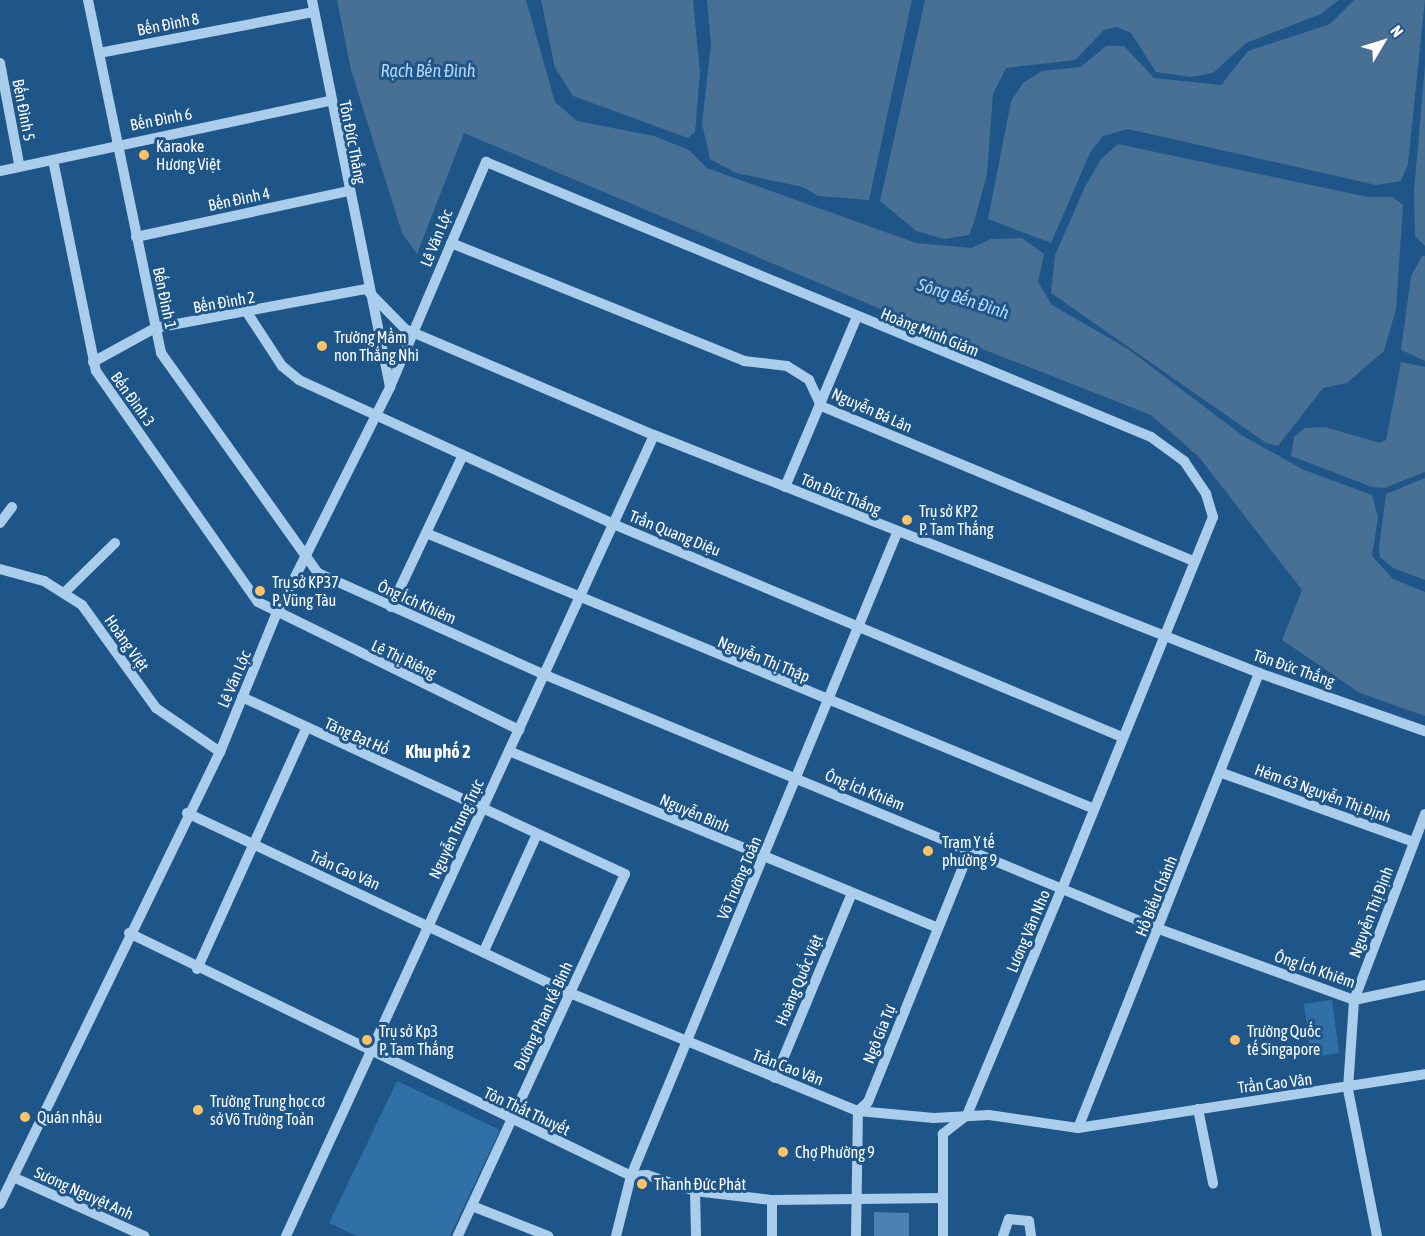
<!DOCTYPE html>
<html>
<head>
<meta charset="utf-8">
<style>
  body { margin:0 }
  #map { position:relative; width:1425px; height:1236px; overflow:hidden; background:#1e5689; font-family:"Asap Condensed",sans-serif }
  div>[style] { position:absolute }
  .green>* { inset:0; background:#3170a7 }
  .water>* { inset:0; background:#486f94 }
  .building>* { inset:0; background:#4a82b3 }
  .minor>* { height:10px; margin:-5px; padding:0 5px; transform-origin:5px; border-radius:5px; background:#a9cdeb }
  .dots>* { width:16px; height:16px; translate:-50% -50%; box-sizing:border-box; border:3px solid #1e5689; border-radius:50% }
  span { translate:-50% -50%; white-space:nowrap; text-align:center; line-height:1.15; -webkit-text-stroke:6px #1e5689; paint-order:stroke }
  .street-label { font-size:16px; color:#fff }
  .poi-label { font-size:16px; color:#fff }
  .left { translate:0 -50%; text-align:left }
  .water-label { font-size:18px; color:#b5d6f3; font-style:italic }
  .neighbourhood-label { font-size:18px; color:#fff; font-weight:700 }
  .north { position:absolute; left:1353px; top:12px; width:60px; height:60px; -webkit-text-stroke:4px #1e5689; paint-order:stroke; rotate:52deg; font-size:16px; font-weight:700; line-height:24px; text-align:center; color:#fff }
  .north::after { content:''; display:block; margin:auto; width:21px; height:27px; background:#fff; clip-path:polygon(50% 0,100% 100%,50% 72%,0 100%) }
</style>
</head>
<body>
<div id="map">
  <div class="green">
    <i style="clip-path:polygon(1332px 1000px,1339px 1053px,1311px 1058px,1304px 1004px)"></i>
    <i style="clip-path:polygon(397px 1081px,500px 1130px,450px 1236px,357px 1236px,329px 1223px)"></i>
  </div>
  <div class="water">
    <i style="clip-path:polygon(337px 0,526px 0,555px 102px,577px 121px,654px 136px,689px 150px,707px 168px,916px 243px,971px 248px,991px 239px,1022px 238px,1044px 254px,1038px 282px,1052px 305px,1128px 349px,1243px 436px,1304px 470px,1372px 495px,1378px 517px,1372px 556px,1393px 579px,1425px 592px,1425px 716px,1360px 693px,1282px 640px,1302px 590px,1199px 457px,1151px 415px,883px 310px,464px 133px,417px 254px,402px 233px,351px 70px)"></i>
    <i style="clip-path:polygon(541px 0,693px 0,700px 73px,695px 132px,688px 138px,573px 96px,555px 68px)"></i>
    <i style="clip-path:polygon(707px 0,912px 0,869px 200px,818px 196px,803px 187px,736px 173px,710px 159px,702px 124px,711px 44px)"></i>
    <i style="clip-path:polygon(925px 0,1339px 0,1321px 14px,1246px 43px,1213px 73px,1191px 77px,1156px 72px,1131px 33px,1117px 27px,1104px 30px,1075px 60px,1006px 68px,993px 94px,987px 174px,974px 222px,969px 235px,944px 239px,916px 231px,880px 201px)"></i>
    <i style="clip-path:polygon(1354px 0,1425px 0,1408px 164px,1401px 181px,1376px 185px,1128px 129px,1103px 136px,1090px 153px,1051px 243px,988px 219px,1011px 101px,1023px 83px,1042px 71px,1081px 67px,1106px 46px,1124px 46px,1154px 78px,1221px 85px,1248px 51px,1330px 24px)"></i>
    <i style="clip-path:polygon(1425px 65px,1425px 246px,1415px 236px,1414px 191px)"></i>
    <i style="clip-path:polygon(1118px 144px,1368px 197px,1393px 197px,1403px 205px,1396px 309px,1384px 351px,1347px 383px,1323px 388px,1278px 446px,1266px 443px,1051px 293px,1055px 255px,1085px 187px,1101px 159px)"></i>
    <i style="clip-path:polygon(1422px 256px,1425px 256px,1425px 361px,1401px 350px,1411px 276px)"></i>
    <i style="clip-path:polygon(1401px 362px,1425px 367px,1425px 472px,1385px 488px,1372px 487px,1291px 456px,1294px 437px,1305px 428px,1325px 427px,1380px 443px,1386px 440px)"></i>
    <i style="clip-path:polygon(1425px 478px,1425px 580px,1393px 568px,1380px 557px,1379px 548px,1386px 494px)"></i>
  </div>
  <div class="building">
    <i style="clip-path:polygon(874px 1212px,909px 1213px,909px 1236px,874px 1236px)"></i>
  </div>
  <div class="minor">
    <i style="left:88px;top:0;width:360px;rotate:78.3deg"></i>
    <i style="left:161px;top:353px;width:270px;rotate:54.5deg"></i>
    <i style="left:318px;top:573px;width:247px;rotate:24.2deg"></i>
    <i style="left:543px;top:674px;width:667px;rotate:22.49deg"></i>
    <i style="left:1159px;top:929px;width:208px;rotate:20deg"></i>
    <i style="left:1354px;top:1000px;width:73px;rotate:-11.9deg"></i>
    <i style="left:312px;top:0;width:395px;rotate:78.6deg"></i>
    <i style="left:99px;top:53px;width:219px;rotate:-10.8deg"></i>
    <i style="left:0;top:63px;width:103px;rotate:79.3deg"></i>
    <i style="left:53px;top:160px;width:215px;rotate:78.5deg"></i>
    <i style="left:96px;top:371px;width:282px;rotate:55deg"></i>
    <i style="left:258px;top:602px;width:291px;rotate:26.1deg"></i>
    <i style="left:0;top:171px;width:337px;rotate:-12deg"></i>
    <i style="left:136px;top:237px;width:217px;rotate:-12.2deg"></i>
    <i style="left:451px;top:243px;width:316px;rotate:21.9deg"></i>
    <i style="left:744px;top:361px;width:43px;rotate:6.6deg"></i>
    <i style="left:787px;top:366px;width:26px;rotate:32deg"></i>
    <i style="left:809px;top:380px;width:29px;rotate:65deg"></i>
    <i style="left:821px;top:406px;width:404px;rotate:22.6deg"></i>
    <i style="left:248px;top:314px;width:62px;rotate:56.8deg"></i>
    <i style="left:282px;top:366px;width:22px;rotate:39deg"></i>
    <i style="left:299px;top:380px;width:345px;rotate:24.6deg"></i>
    <i style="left:613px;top:524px;width:552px;rotate:22.71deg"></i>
    <i style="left:93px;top:362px;width:71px;rotate:-28.7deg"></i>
    <i style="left:155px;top:328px;width:215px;rotate:-10.5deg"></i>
    <i style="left:366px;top:289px;width:56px;rotate:45.7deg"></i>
    <i style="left:405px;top:329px;width:271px;rotate:23.1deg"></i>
    <i style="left:654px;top:435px;width:650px;rotate:21.47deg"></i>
    <i style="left:1259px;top:673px;width:176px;rotate:19.3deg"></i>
    <i style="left:785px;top:487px;width:182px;rotate:-67.1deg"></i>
    <i style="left:0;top:523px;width:20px;rotate:-53deg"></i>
    <i style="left:426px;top:533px;width:721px;rotate:22.44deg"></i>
    <i style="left:0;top:569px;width:46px;rotate:15.3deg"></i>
    <i style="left:44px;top:581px;width:45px;rotate:32.3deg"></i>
    <i style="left:82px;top:605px;width:127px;rotate:54.3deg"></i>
    <i style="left:156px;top:708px;width:78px;rotate:34.5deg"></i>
    <i style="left:65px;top:592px;width:70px;rotate:-44.4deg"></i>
    <i style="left:391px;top:607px;width:168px;rotate:-64.7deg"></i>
    <i style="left:242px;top:697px;width:422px;rotate:24.8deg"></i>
    <i style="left:625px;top:874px;width:399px;rotate:114.8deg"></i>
    <i style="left:509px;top:751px;width:464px;rotate:22.4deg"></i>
    <i style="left:1222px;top:773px;width:204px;rotate:19.8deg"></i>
    <i style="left:187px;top:813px;width:423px;rotate:25.2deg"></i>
    <i style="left:570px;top:993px;width:311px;rotate:22.3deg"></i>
    <i style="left:858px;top:1111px;width:76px;rotate:5.3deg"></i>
    <i style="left:934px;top:1118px;width:55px;rotate:-3.1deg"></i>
    <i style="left:989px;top:1115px;width:90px;rotate:8.3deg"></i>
    <i style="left:1078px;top:1128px;width:351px;rotate:-8.8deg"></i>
    <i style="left:129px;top:933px;width:558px;rotate:25.83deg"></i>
    <i style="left:631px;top:1176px;width:16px;rotate:-4deg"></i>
    <i style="left:647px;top:1175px;width:51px;rotate:18.4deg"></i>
    <i style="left:695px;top:1191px;width:78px;rotate:6.7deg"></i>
    <i style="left:772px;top:1200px;width:171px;rotate:-0.7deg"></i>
    <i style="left:484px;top:951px;width:128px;rotate:-65.6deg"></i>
    <i style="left:197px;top:969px;width:264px;rotate:-65.6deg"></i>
    <i style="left:775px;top:1078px;width:200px;rotate:-67.4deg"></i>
    <i style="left:1198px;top:1109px;width:76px;rotate:78.5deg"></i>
    <i style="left:1078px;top:1128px;width:490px;rotate:-68.3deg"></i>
    <i style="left:13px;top:1177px;width:144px;rotate:24.2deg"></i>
    <i style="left:695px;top:1191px;width:45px;rotate:88.7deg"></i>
    <i style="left:772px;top:1200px;width:36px;rotate:90deg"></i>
    <i style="left:0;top:1204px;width:503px;rotate:-64.05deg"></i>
    <i style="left:220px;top:752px;width:148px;rotate:-67.8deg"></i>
    <i style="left:276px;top:615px;width:255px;rotate:-63.4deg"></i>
    <i style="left:390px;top:387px;width:245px;rotate:-66.9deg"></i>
    <i style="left:486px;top:162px;width:720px;rotate:22.47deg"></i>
    <i style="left:1151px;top:437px;width:41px;rotate:36deg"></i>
    <i style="left:1184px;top:461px;width:40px;rotate:56deg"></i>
    <i style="left:1206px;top:494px;width:24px;rotate:73deg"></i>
    <i style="left:1213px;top:517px;width:401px;rotate:112.1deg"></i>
    <i style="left:1062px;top:888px;width:246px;rotate:112.7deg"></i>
    <i style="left:967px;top:1115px;width:31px;rotate:142deg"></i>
    <i style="left:943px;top:1134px;width:102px;rotate:90deg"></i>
    <i style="left:472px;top:1206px;width:82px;rotate:21.5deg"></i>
    <i style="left:286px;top:1236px;width:881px;rotate:-65.32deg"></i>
    <i style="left:616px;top:1236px;width:62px;rotate:-76deg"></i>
    <i style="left:631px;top:1176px;width:696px;rotate:-67.53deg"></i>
    <i style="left:856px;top:1236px;width:125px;rotate:-89.1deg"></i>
    <i style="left:858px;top:1111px;width:13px;rotate:-42deg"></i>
    <i style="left:868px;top:1102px;width:272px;rotate:-68deg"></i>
    <i style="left:1003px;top:1236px;width:18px;rotate:-71deg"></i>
    <i style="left:1009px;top:1219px;width:20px;rotate:6deg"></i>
    <i style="left:1029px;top:1221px;width:15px;rotate:82deg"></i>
    <i style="left:1377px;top:1236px;width:150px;rotate:-101.2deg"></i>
    <i style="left:1348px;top:1089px;width:89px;rotate:-86.1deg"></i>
    <i style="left:1354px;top:1000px;width:199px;rotate:-69.1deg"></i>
  </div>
  <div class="dots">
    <i style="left:144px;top:155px;background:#fac368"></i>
    <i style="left:322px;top:346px;background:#fac368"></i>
    <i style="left:907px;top:520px;background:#fac368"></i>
    <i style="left:260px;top:591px;background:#fac368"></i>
    <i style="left:928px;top:851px;background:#fac368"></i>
    <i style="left:367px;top:1040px;background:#fac368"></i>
    <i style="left:1235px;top:1040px;background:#fac368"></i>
    <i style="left:198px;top:1110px;background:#fac368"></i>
    <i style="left:25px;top:1117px;background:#fac368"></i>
    <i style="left:783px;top:1152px;background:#fac368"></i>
    <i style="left:642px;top:1184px;background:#fac368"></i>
  </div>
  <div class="street-label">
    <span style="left:168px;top:24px;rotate:-11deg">Bến Đình 8</span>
    <span style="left:24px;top:110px;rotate:79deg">Bến Đình 5</span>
    <span style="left:161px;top:119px;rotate:-11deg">Bến Đình 6</span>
    <span style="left:353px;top:142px;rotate:79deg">Tôn Đức Thắng</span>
    <span style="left:239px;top:199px;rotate:-12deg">Bến Đình 4</span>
    <span style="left:436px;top:238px;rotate:-68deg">Lê Văn Lộc</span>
    <span style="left:165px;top:298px;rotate:78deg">Bến Đình 1</span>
    <span style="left:224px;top:302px;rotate:-10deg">Bến Đình 2</span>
    <span style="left:930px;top:332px;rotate:22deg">Hoàng Minh Giám</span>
    <span style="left:133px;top:399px;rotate:54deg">Bến Đình 3</span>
    <span style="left:872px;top:410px;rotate:24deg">Nguyễn Bá Lân</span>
    <span style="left:841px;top:494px;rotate:22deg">Tôn Đức Thắng</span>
    <span style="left:675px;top:533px;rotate:22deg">Trần Quang Diệu</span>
    <span style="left:417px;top:602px;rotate:24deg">Ông Ích Khiêm</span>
    <span style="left:127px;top:643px;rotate:55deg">Hoàng Việt</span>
    <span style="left:404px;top:659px;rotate:25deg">Lê Thị Riêng</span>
    <span style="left:764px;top:659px;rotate:22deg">Nguyễn Thị Thập</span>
    <span style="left:1294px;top:668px;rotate:19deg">Tôn Đức Thắng</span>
    <span style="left:234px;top:679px;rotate:-67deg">Lê Văn Lộc</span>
    <span style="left:357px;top:736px;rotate:24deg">Tăng Bạt Hổ</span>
    <span style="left:865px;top:790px;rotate:22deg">Ông Ích Khiêm</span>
    <span style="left:1323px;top:793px;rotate:20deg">Hẻm 63 Nguyễn Thị Định</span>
    <span style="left:695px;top:813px;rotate:23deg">Nguyễn Bình</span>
    <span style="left:456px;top:829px;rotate:-65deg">Nguyễn Trung Trực</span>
    <span style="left:345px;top:870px;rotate:24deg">Trần Cao Vân</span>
    <span style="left:739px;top:878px;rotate:-67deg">Võ Trường Toản</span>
    <span style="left:1156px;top:896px;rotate:-68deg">Hồ Biểu Chánh</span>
    <span style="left:1371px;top:912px;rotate:-69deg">Nguyễn Thị Định</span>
    <span style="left:1028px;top:931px;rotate:-67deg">Lương Văn Nho</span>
    <span style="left:1315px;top:969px;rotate:19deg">Ông Ích Khiêm</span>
    <span style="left:799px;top:980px;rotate:-67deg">Hoàng Quốc Việt</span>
    <span style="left:543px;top:1016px;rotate:-65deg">Đường Phan Kế Bính</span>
    <span style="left:879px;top:1034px;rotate:-68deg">Ngô Gia Tự</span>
    <span style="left:788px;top:1067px;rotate:21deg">Trần Cao Vân</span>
    <span style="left:1275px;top:1083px;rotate:-7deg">Trần Cao Vân</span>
    <span style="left:527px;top:1111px;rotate:25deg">Tôn Thất Thuyết</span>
    <span style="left:84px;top:1193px;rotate:24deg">Sương Nguyệt Anh</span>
  </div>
  <div class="poi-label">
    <span class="left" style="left:156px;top:155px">Karaoke<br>Hương Việt</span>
    <span class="left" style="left:334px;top:346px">Trường Mầm<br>non Thắng Nhì</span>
    <span class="left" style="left:919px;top:520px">Trụ sở KP2<br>P. Tam Thắng</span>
    <span class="left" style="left:272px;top:591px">Trụ sở KP37<br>P. Vũng Tàu</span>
    <span class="left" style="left:942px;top:851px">Trạm Y tế<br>phường 9</span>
    <span class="left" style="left:379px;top:1040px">Trụ sở Kp3<br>P. Tam Thắng</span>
    <span class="left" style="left:1247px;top:1040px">Trường Quốc<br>tế Singapore</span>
    <span class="left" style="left:210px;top:1110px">Trường Trung học cơ<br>sở Võ Trường Toản</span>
    <span class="left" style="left:37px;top:1117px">Quán nhậu</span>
    <span class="left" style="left:795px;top:1152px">Chợ Phường 9</span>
    <span class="left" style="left:654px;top:1184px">Thanh Đức Phát</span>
  </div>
  <div class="water-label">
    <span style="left:428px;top:71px">Rạch Bến Đình</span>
    <span style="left:963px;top:299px;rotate:18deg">Sông Bến Đình</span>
  </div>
  <div class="neighbourhood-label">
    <span style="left:438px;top:752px">Khu phố 2</span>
  </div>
  <div class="north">N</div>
</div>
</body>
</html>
